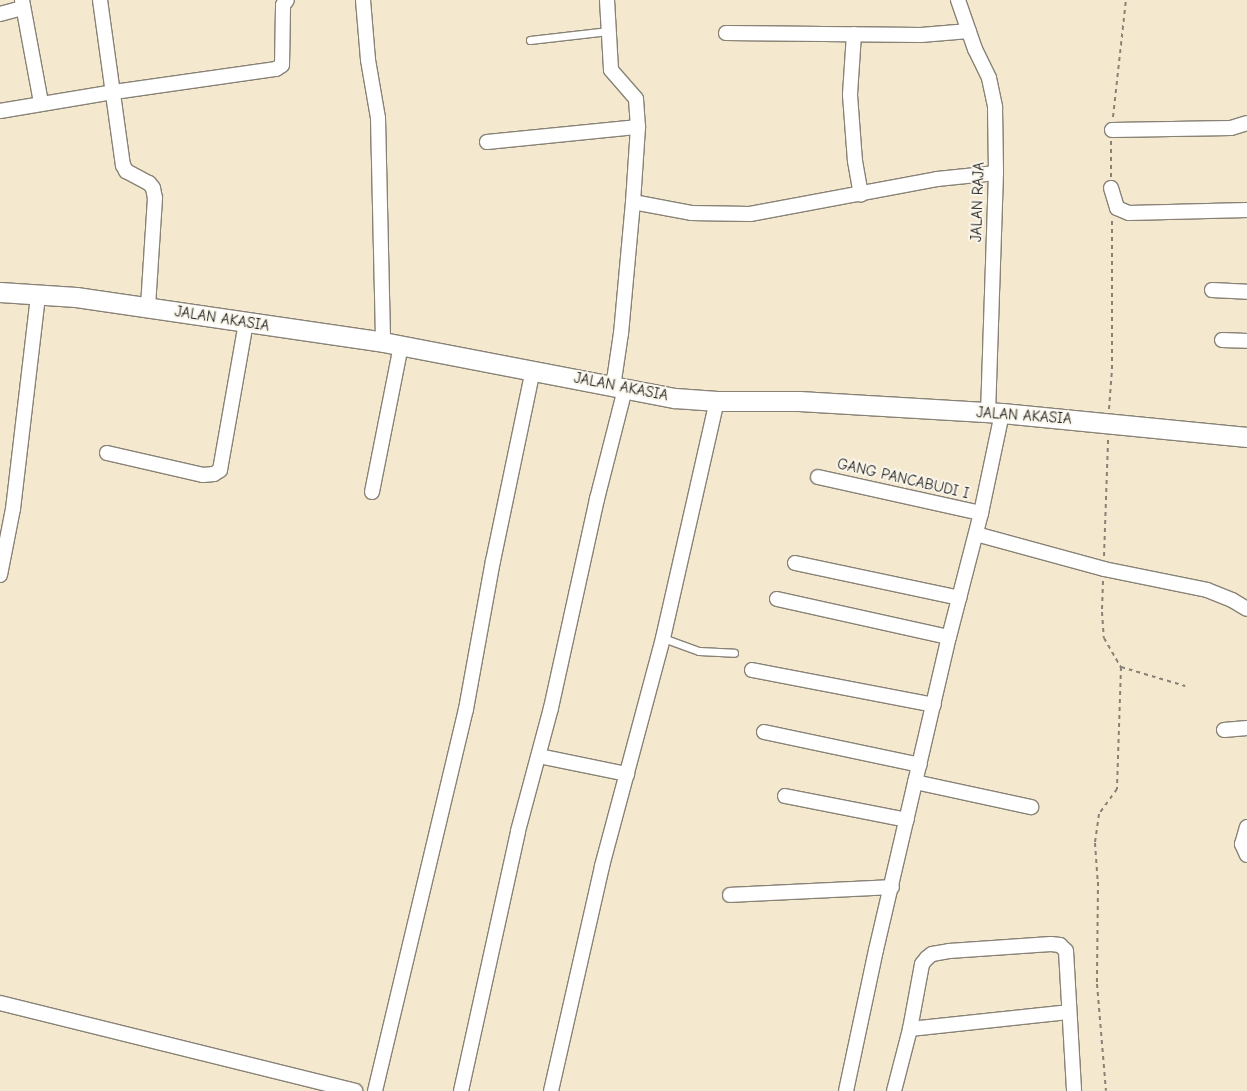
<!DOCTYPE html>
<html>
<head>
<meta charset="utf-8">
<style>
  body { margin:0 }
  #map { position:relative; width:1247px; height:1091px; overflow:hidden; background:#f4e8cf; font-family:"Comic Neue",sans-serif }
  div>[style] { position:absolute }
  .path>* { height:2px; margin-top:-1px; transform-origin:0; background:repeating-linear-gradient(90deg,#888276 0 4px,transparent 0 8px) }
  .roads { filter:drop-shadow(1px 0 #888276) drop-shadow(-1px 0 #888276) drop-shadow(0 1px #888276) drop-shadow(0 -1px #888276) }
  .lane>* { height:7px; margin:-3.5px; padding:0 3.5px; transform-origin:3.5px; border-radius:3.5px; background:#fff }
  .street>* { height:14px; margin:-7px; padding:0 7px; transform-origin:7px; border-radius:7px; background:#fff }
  .secondary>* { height:19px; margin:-9.5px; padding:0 9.5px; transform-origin:9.5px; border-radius:9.5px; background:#fff }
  span { translate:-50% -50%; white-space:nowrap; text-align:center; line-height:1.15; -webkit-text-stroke:4px #fbf7ec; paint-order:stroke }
  .street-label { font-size:15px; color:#1c1c1c }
</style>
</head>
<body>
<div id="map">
  <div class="path">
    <i style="left:1113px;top:117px;width:118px;rotate:-83.7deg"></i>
    <i style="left:1111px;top:177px;width:36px;rotate:-90deg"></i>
    <i style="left:1109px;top:409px;width:40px;rotate:-85.7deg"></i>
    <i style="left:1112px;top:369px;width:150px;rotate:-90deg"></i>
    <i style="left:1104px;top:556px;width:117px;rotate:-88deg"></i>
    <i style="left:1103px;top:581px;width:31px;rotate:92deg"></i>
    <i style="left:1102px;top:612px;width:26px;rotate:86deg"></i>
    <i style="left:1104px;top:638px;width:34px;rotate:60deg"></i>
    <i style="left:1121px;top:667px;width:122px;rotate:91.9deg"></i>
    <i style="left:1117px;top:789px;width:31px;rotate:126deg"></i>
    <i style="left:1099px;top:814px;width:29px;rotate:98deg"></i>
    <i style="left:1095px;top:843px;width:39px;rotate:86deg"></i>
    <i style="left:1098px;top:882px;width:102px;rotate:90.6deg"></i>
    <i style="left:1097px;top:984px;width:107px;rotate:85.2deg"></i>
    <i style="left:1121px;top:667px;width:67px;rotate:16.5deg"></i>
  </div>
  <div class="roads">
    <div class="lane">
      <i style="left:530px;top:40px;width:79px;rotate:-6.6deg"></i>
      <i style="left:663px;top:638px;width:38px;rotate:20deg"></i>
      <i style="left:699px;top:651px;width:35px;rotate:3deg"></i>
    </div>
    <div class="street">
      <i style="left:22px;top:0;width:105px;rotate:79.5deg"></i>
      <i style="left:100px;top:0;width:167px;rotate:82.1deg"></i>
      <i style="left:123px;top:165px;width:7px;rotate:63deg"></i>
      <i style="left:126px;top:171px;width:26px;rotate:28deg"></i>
      <i style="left:149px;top:183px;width:6px;rotate:51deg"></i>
      <i style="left:153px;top:188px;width:10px;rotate:79deg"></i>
      <i style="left:155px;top:198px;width:109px;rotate:93.7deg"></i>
      <i style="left:363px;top:0;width:60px;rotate:85.2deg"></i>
      <i style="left:368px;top:60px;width:59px;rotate:80.2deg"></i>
      <i style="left:378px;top:118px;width:224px;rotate:88.7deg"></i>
      <i style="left:607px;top:0;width:70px;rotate:86.7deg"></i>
      <i style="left:611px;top:70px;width:38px;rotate:49deg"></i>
      <i style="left:636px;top:99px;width:28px;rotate:86deg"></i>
      <i style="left:638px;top:127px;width:75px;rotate:93.8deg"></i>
      <i style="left:633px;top:202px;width:132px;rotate:95.2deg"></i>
      <i style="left:621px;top:333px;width:55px;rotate:98.4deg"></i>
      <i style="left:958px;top:0;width:52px;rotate:70.9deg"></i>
      <i style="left:975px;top:49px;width:32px;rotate:64deg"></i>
      <i style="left:989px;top:78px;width:30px;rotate:78deg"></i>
      <i style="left:995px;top:107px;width:66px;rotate:89.1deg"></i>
      <i style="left:996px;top:173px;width:240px;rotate:91.9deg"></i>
      <i style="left:0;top:14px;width:24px;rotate:-15deg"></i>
      <i style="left:726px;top:33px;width:195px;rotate:0.6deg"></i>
      <i style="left:921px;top:35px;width:48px;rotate:-4.8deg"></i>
      <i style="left:854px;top:34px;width:61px;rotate:93.8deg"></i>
      <i style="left:850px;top:95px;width:66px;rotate:85.7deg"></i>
      <i style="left:855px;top:161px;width:34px;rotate:80deg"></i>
      <i style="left:0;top:111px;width:116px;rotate:-9.5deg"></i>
      <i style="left:114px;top:92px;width:164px;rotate:-8.1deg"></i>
      <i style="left:276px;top:69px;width:7px;rotate:-34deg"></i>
      <i style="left:282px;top:65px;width:60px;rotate:-89deg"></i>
      <i style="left:283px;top:5px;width:6px;rotate:-51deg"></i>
      <i style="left:1112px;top:130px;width:119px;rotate:-1deg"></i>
      <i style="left:1231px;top:128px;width:17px;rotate:-17deg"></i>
      <i style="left:487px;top:142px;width:152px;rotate:-5.7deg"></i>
      <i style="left:1111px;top:188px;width:21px;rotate:73deg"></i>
      <i style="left:1117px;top:208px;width:13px;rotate:23deg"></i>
      <i style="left:1129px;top:213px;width:118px;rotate:-1.5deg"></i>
      <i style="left:633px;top:202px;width:59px;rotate:10.7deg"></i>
      <i style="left:691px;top:213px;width:59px;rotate:1deg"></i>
      <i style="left:750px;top:214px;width:190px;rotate:-10.6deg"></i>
      <i style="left:937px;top:179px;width:59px;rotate:-5.8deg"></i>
      <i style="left:1212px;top:290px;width:35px;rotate:3deg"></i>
      <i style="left:1222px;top:340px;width:25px;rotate:2deg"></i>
      <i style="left:107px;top:453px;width:98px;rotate:12.9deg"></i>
      <i style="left:203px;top:475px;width:11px;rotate:-5deg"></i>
      <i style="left:214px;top:474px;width:7px;rotate:-34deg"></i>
      <i style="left:220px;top:470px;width:149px;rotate:-80deg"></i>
      <i style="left:818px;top:477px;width:167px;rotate:12.5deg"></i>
      <i style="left:372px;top:492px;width:149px;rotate:-78.8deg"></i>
      <i style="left:976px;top:534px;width:133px;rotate:15.3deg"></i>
      <i style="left:1104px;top:569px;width:105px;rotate:11.5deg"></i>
      <i style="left:1207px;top:590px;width:27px;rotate:22deg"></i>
      <i style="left:1232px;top:600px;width:17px;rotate:31deg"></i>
      <i style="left:795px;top:563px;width:168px;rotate:12deg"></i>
      <i style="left:0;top:575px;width:67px;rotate:-78.9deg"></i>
      <i style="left:13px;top:509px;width:215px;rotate:-83.3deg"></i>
      <i style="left:777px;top:599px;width:176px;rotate:12.5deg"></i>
      <i style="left:752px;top:670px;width:185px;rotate:10.9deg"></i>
      <i style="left:1224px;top:730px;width:23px;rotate:-5deg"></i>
      <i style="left:764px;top:732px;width:159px;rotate:11.9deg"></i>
      <i style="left:539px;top:756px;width:90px;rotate:11.6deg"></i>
      <i style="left:915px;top:782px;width:119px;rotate:12.2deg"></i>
      <i style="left:785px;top:796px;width:124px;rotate:11.1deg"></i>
      <i style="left:1247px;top:827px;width:18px;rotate:106deg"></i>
      <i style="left:1242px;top:844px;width:12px;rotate:66deg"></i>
      <i style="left:730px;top:895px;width:162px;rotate:-2.8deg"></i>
      <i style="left:0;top:1003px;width:366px;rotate:13.9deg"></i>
      <i style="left:910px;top:1029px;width:159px;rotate:-6.1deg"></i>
      <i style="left:375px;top:1091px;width:393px;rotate:-76.6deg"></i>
      <i style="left:466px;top:709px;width:150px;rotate:-79.7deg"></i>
      <i style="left:493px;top:561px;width:196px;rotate:-78.2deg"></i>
      <i style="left:461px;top:1091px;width:266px;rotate:-77.6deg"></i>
      <i style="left:518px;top:831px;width:127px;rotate:-75deg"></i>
      <i style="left:551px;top:708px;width:214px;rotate:-77.6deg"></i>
      <i style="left:597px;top:499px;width:114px;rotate:-75.7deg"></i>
      <i style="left:551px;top:1091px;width:231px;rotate:-77.2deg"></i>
      <i style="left:602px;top:866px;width:236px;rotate:-75deg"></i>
      <i style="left:663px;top:638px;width:243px;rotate:-77.2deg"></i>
      <i style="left:846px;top:1091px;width:144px;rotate:-78deg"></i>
      <i style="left:876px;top:950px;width:321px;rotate:-76.9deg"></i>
      <i style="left:949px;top:637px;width:128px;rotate:-75.5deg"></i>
      <i style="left:981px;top:513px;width:102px;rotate:-78.1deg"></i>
      <i style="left:894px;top:1091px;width:64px;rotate:-75.5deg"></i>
      <i style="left:910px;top:1029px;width:66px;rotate:-79.5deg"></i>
      <i style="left:922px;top:964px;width:8px;rotate:-50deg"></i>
      <i style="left:927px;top:958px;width:6px;rotate:-39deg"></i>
      <i style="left:932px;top:954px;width:17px;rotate:-10deg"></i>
      <i style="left:949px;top:951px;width:102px;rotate:-3.9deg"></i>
      <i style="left:1051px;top:944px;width:9px;rotate:6deg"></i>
      <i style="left:1060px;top:945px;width:8px;rotate:45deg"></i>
      <i style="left:1066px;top:951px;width:140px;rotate:86.7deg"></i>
    </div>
    <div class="secondary">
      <i style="left:0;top:292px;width:76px;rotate:3.8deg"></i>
      <i style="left:76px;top:297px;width:310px;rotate:8.3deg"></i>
      <i style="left:383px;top:342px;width:297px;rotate:10.9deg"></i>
      <i style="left:675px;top:398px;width:42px;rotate:4.1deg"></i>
      <i style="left:717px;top:401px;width:82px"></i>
      <i style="left:799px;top:401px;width:203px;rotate:3.4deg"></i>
      <i style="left:1002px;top:413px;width:246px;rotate:5.6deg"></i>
    </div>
  </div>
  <div class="street-label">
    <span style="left:978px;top:202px;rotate:-88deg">JALAN RAJA</span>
    <span style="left:222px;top:319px;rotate:9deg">JALAN AKASIA</span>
    <span style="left:621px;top:387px;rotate:11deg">JALAN AKASIA</span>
    <span style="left:1024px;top:416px;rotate:4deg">JALAN AKASIA</span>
    <span style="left:903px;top:479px;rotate:13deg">GANG PANCABUDI I</span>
  </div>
</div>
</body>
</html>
